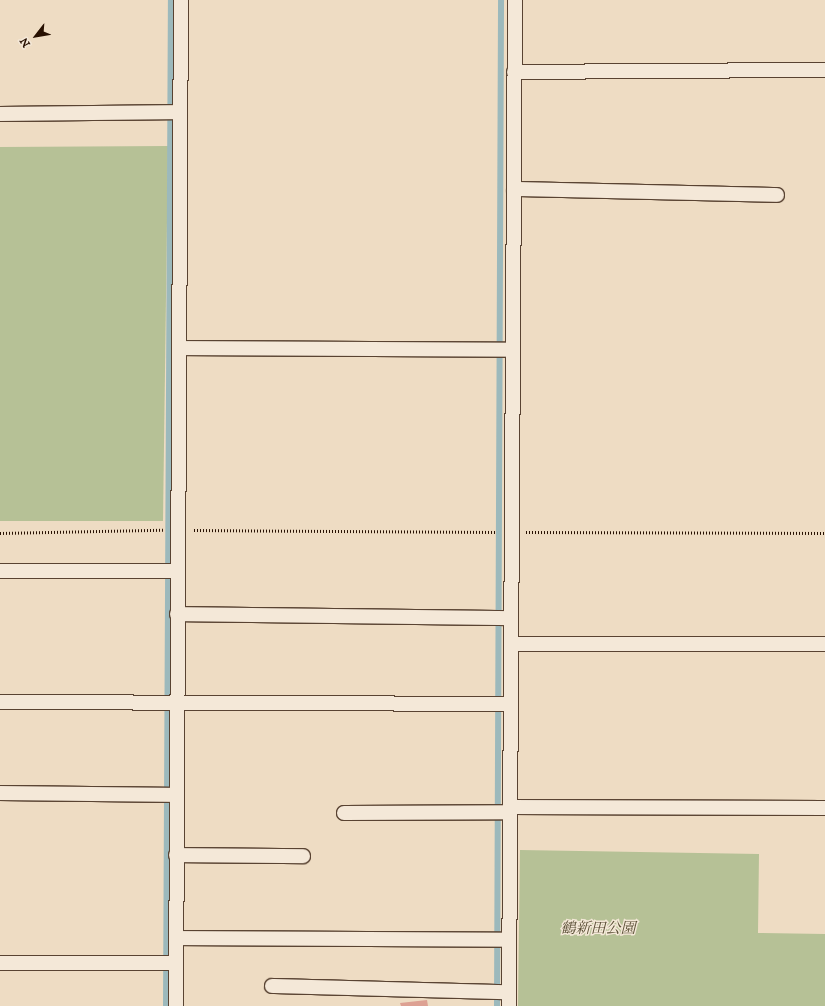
<!DOCTYPE html>
<html>
<head>
<meta charset="utf-8">
<style>
  body { margin:0 }
  #map { position:relative; width:825px; height:1006px; overflow:hidden; background:#eedcc3; font-family:"IM FELL DW Pica","Noto Serif JP",serif }
  div>[style] { position:absolute }
  .green>* { inset:0; background:#b6c196 }
  .stream>* { height:5.5px; margin:-2.75px; padding:0 2.75px; transform-origin:2.75px; border-radius:2.75px; background:#9cb9bc }
  .building>* { inset:0; background:#dda193 }
  .path>* { height:2.5px; margin-top:-1.25px; transform-origin:0; background:repeating-linear-gradient(90deg,#271001 0 1px,transparent 0 3px) }
  .roads { filter:drop-shadow(1px 0 #594332) drop-shadow(-1px 0 #594332) drop-shadow(0 1px #594332) drop-shadow(0 -1px #594332) }
  .street>* { height:14px; margin:-7px; padding:0 7px; transform-origin:7px; border-radius:7px; background:#f4e8d8 }
  span { translate:-50% -50%; white-space:nowrap; text-align:center; line-height:1.15; -webkit-text-stroke:3px #f4e8d8; paint-order:stroke }
  .park-label { font-size:15px; color:#594e35; font-style:italic }
  .north { position:absolute; left:16px; top:16px; width:40px; height:40px; -webkit-text-stroke:3px #f4e8d8; paint-order:stroke; rotate:239deg; font-size:11px; font-weight:700; line-height:16px; text-align:center; color:#271001 }
  .north::after { content:''; display:block; margin:auto; width:14px; height:18px; background:#271001; clip-path:polygon(50% 0,100% 100%,50% 72%,0 100%) }
</style>
</head>
<body>
<div id="map">
  <div class="green">
    <i style="clip-path:polygon(168px 146px,163px 521px,0 521px,0 147px)"></i>
    <i style="clip-path:polygon(520px 850px,759px 854px,758px 933px,825px 934px,825px 1006px,518px 1006px)"></i>
  </div>
  <div class="stream">
    <i style="left:166px;top:1006px;width:1006px;rotate:-89.72deg"></i>
    <i style="left:497px;top:1006px;width:1006px;rotate:-89.77deg"></i>
  </div>
  <div class="building">
    <i style="clip-path:polygon(427px 1000px,428px 1006px,401px 1006px,400px 1003px)"></i>
  </div>
  <div class="path">
    <i style="left:194px;top:530px;width:303px;rotate:0.4deg"></i>
    <i style="left:526px;top:532px;width:299px;rotate:0.2deg"></i>
    <i style="left:0;top:533px;width:163px;rotate:-1.1deg"></i>
  </div>
  <div class="roads">
    <div class="street">
      <i style="left:514px;top:72px;width:311px;rotate:-0.4deg"></i>
      <i style="left:0;top:114px;width:180px;rotate:-0.6deg"></i>
      <i style="left:514px;top:189px;width:263px;rotate:1.3deg"></i>
      <i style="left:179px;top:348px;width:334px;rotate:0.3deg"></i>
      <i style="left:0;top:571px;width:178px"></i>
      <i style="left:177px;top:614px;width:334px;rotate:0.7deg"></i>
      <i style="left:511px;top:644px;width:314px"></i>
      <i style="left:0;top:702px;width:511px;rotate:0.22deg"></i>
      <i style="left:0;top:793px;width:177px;rotate:0.6deg"></i>
      <i style="left:510px;top:807px;width:315px;rotate:0.2deg"></i>
      <i style="left:344px;top:813px;width:166px;rotate:-0.3deg"></i>
      <i style="left:176px;top:855px;width:127px;rotate:0.5deg"></i>
      <i style="left:176px;top:938px;width:333px;rotate:0.3deg"></i>
      <i style="left:0;top:963px;width:176px"></i>
      <i style="left:272px;top:986px;width:237px;rotate:1.5deg"></i>
      <i style="left:176px;top:1006px;width:1006px;rotate:-89.72deg"></i>
      <i style="left:509px;top:1006px;width:1006px;rotate:-89.66deg"></i>
    </div>
  </div>
  <div class="park-label">
    <span style="left:598px;top:929px">鶴新田公園</span>
  </div>
  <div class="north">N</div>
</div>
</body>
</html>
